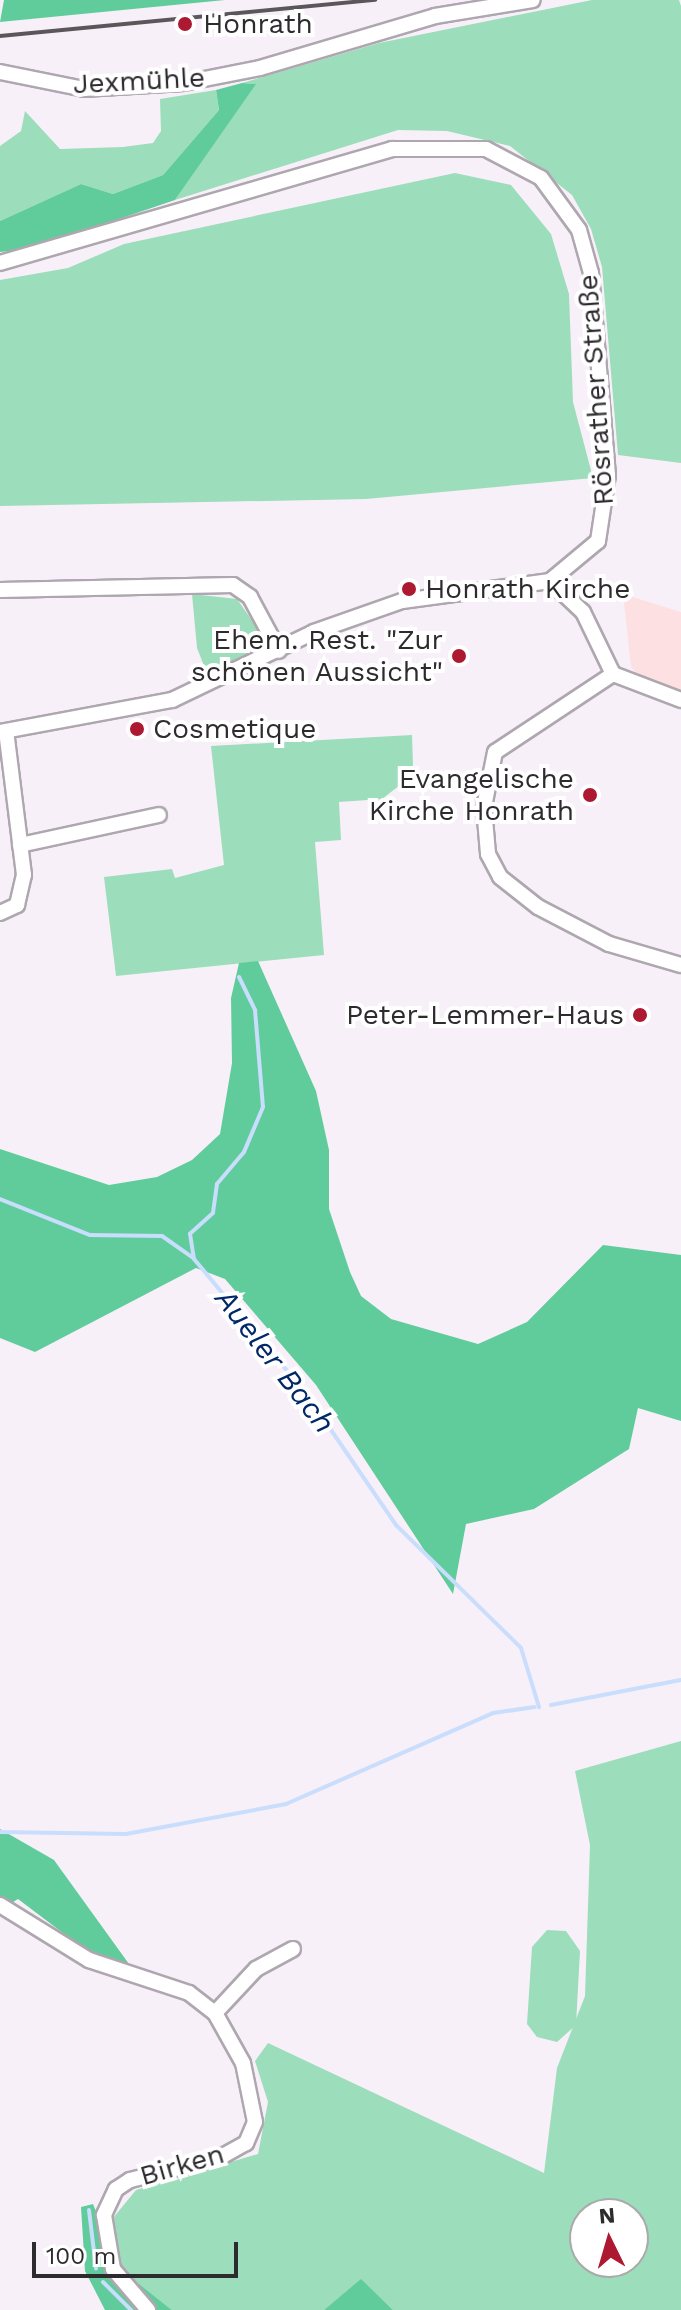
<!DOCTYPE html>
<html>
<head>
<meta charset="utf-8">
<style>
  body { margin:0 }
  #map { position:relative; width:681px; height:2310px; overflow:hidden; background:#f8f0f8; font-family:"Work Sans",sans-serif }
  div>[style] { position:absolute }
  .education>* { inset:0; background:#fde1e2 }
  .green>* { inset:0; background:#9cddbb }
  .forest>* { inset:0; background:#61cc9b }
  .stream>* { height:4px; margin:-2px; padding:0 2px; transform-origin:2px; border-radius:2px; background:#c9ddfd }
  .roads { filter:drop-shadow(2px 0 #afa7af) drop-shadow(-2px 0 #afa7af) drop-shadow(0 2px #afa7af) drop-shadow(0 -2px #afa7af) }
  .minor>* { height:14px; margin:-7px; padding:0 7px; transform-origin:7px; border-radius:7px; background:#fff }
  .rail>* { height:4px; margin:-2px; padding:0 2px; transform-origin:2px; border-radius:2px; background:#5a565a }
  .dots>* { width:22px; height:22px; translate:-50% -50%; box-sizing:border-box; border:4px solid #fff; border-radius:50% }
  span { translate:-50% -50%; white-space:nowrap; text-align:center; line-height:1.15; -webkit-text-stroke:8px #fff; paint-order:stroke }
  .poi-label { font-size:28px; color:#2e2b2e }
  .left { translate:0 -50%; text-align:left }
  .right { translate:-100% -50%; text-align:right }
  .street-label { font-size:28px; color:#2e2b2e }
  .water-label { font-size:30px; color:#002768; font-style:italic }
  .north { position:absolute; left:569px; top:2198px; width:80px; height:80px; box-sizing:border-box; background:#fff; border:2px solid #abaaab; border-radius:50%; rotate:355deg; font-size:22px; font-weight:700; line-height:32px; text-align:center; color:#2e2b2e }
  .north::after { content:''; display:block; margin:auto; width:28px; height:36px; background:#ad1930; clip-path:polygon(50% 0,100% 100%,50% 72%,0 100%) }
  .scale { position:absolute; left:32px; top:2242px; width:206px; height:36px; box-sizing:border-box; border:4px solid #2e2b2e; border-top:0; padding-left:10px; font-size:24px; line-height:28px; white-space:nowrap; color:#2e2b2e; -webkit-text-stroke:6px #fff; paint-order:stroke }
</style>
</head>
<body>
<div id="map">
  <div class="education">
    <i style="clip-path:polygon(623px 594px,681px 612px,681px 693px,641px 679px,631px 667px)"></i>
  </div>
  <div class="green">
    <i style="clip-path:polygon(592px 0,679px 0,681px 6px,681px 463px,618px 455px,602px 267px,591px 229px,572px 195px,510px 146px,447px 131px,398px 130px,175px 200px,255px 84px,242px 83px,379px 43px)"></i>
    <i style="clip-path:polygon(216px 90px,219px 110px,163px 175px,113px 194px,81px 184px,0 221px,0 146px,21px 131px,25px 111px,60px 149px,123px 147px,153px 143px,161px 131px,160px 99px)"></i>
    <i style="clip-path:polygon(455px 173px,511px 185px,551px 234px,569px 294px,573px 402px,593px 478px,366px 499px,0 506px,0 280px,68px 268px,124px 244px)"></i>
    <i style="clip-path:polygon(192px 594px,237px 599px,258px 629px,250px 653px,208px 676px,197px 648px)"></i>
    <i style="clip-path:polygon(412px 735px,413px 765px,400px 785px,382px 799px,339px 802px,341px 840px,315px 842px,324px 955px,116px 976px,104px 877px,172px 869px,175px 878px,224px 865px,211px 746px)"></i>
    <i style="clip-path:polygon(evenodd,681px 1741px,681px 2310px,393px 2310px,361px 2280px,324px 2310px,172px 2310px,119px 2268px,113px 2218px,136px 2190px,258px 2154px,268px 2102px,255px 2061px,268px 2043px,544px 2173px,557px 2068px,585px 1996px,590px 1845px,575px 1771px,681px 1741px,585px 2214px,633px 2214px,633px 2262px,585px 2262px,585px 2214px)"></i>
    <i style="clip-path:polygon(547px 1930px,566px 1931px,580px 1951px,576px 2025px,557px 2042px,537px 2037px,527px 2024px,532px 1947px)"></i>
  </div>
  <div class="forest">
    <i style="clip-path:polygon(4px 0,225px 0,0 22px)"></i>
    <i style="clip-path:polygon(242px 83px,256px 84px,175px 200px,31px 249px,0 252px,0 221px,81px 184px,113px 194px,163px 175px,219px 110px,216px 90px)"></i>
    <i style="clip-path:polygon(258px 961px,316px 1091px,329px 1150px,329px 1209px,350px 1272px,361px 1296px,391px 1319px,478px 1344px,527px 1322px,603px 1245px,681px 1255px,681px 1421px,638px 1408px,629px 1449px,534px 1509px,466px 1524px,453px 1594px,316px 1385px,225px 1279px,196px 1268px,35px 1352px,0 1338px,0 1149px,109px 1185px,157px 1177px,192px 1160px,220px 1134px,232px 1063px,231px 998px,239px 963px)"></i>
    <i style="clip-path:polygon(0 1829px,54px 1860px,129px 1964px,96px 1958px,18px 1899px,0 1910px)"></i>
    <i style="clip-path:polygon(93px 2204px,119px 2268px,172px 2310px,105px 2310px,85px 2271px,81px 2207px)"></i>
    <i style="clip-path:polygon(361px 2279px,393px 2310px,324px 2310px)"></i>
  </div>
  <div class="stream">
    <i style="left:239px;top:977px;width:37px;rotate:64deg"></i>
    <i style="left:255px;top:1010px;width:97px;rotate:85.3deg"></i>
    <i style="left:263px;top:1107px;width:49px;rotate:112.9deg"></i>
    <i style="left:244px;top:1152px;width:42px;rotate:130.2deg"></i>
    <i style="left:217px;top:1184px;width:29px;rotate:98deg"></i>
    <i style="left:213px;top:1213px;width:31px;rotate:138deg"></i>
    <i style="left:190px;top:1234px;width:25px;rotate:81deg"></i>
    <i style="left:194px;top:1259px;width:173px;rotate:50.2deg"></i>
    <i style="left:305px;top:1392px;width:161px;rotate:55.6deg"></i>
    <i style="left:396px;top:1525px;width:175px;rotate:44.5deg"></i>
    <i style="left:521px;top:1648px;width:62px;rotate:73deg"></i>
    <i style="left:0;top:1199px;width:97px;rotate:21.8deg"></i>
    <i style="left:90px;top:1235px;width:72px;rotate:0.8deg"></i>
    <i style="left:162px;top:1236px;width:38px;rotate:35deg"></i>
    <i style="left:551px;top:1705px;width:132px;rotate:-10.9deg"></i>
    <i style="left:0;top:1832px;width:126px;rotate:0.9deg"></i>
    <i style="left:126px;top:1834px;width:163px;rotate:-10.6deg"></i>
    <i style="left:286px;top:1804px;width:226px;rotate:-23.7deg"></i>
    <i style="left:493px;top:1713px;width:42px;rotate:-8.1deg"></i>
    <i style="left:89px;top:2210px;width:59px;rotate:83.2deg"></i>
    <i style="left:103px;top:2282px;width:40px;rotate:45deg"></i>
  </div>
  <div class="roads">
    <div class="minor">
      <i style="left:0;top:72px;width:86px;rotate:11.4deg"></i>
      <i style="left:84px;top:89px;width:100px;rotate:-3.4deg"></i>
      <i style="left:184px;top:83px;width:77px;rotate:-11.2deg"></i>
      <i style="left:260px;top:68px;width:183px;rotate:-16.5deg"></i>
      <i style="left:435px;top:16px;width:99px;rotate:-9.3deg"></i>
      <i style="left:0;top:263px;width:408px;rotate:-16.2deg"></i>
      <i style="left:392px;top:149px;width:94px"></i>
      <i style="left:486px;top:149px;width:62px;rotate:27.8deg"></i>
      <i style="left:541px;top:178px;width:64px;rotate:53.8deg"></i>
      <i style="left:579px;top:230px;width:45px;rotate:74.4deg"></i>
      <i style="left:591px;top:273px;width:203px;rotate:85.2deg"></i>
      <i style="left:608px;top:475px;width:67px;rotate:98.6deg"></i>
      <i style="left:598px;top:541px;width:62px;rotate:140.2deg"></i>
      <i style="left:550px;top:581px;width:149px;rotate:172.3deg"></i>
      <i style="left:402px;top:601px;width:93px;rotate:160.6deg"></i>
      <i style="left:314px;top:632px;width:157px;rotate:154.4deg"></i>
      <i style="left:172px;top:700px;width:175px;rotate:169.5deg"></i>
      <i style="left:550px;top:581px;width:45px;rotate:43.2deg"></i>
      <i style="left:583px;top:612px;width:69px;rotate:64.2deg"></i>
      <i style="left:0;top:590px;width:233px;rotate:-1.2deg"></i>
      <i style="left:233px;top:585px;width:21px;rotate:35deg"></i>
      <i style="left:250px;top:597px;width:61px;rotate:61.8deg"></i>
      <i style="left:613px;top:674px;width:141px;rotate:146.5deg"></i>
      <i style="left:495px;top:752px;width:56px;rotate:101.3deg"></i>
      <i style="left:484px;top:807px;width:47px;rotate:85.1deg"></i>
      <i style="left:488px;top:854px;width:26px;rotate:62deg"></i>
      <i style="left:500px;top:877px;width:48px;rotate:38.3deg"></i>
      <i style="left:538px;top:907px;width:80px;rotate:27.5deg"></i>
      <i style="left:609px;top:944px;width:75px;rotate:16.3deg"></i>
      <i style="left:613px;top:674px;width:73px;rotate:20.9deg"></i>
      <i style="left:20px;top:845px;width:142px;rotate:-12.2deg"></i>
      <i style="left:0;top:913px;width:19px;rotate:-25deg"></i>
      <i style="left:17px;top:905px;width:31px;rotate:-77deg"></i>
      <i style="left:24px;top:875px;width:145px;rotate:-97.1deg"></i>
      <i style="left:0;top:1905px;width:105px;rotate:31.7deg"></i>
      <i style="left:89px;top:1960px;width:105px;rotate:18.3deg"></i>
      <i style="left:189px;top:1993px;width:33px;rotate:38deg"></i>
      <i style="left:215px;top:2013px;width:57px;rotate:60.8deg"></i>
      <i style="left:243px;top:2063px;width:60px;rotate:78.5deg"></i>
      <i style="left:255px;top:2122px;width:23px;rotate:113deg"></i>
      <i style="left:246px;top:2143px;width:31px;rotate:151deg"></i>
      <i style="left:219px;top:2158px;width:92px;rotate:166.1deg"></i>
      <i style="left:130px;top:2180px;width:17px;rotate:147deg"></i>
      <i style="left:116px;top:2189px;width:29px;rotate:115deg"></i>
      <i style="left:104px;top:2215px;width:55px;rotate:80.5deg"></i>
      <i style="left:113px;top:2269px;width:54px;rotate:49.5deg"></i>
      <i style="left:215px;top:2013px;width:60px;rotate:-47deg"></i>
      <i style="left:256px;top:1969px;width:42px;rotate:-28.4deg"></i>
    </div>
  </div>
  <div class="rail">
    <i style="left:0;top:36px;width:377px;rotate:-5.5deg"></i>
  </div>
  <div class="dots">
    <i style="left:185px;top:24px;background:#ad1930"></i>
    <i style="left:409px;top:589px;background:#ad1930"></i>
    <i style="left:459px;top:656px;background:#ad1930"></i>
    <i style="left:137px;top:729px;background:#ad1930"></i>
    <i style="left:590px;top:795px;background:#ad1930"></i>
    <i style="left:640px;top:1015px;background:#ad1930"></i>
  </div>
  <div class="poi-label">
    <span class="left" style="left:203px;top:24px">Honrath</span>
    <span class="left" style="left:425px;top:589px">Honrath Kirche</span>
    <span class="right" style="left:443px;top:656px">Ehem. Rest. "Zur<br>schönen Aussicht"</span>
    <span class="left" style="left:153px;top:729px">Cosmetique</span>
    <span class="right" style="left:574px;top:795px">Evangelische<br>Kirche Honrath</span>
    <span class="right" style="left:624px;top:1015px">Peter-Lemmer-Haus</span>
  </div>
  <div class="street-label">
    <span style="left:139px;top:81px;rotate:-3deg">Jexmühle</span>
    <span style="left:596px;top:390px;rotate:-94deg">Rösrather Straße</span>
    <span style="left:182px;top:2165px;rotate:-16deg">Birken</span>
  </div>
  <div class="water-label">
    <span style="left:275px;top:1361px;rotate:52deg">Aueler Bach</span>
  </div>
  <div class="north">N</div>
  <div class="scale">100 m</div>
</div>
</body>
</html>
